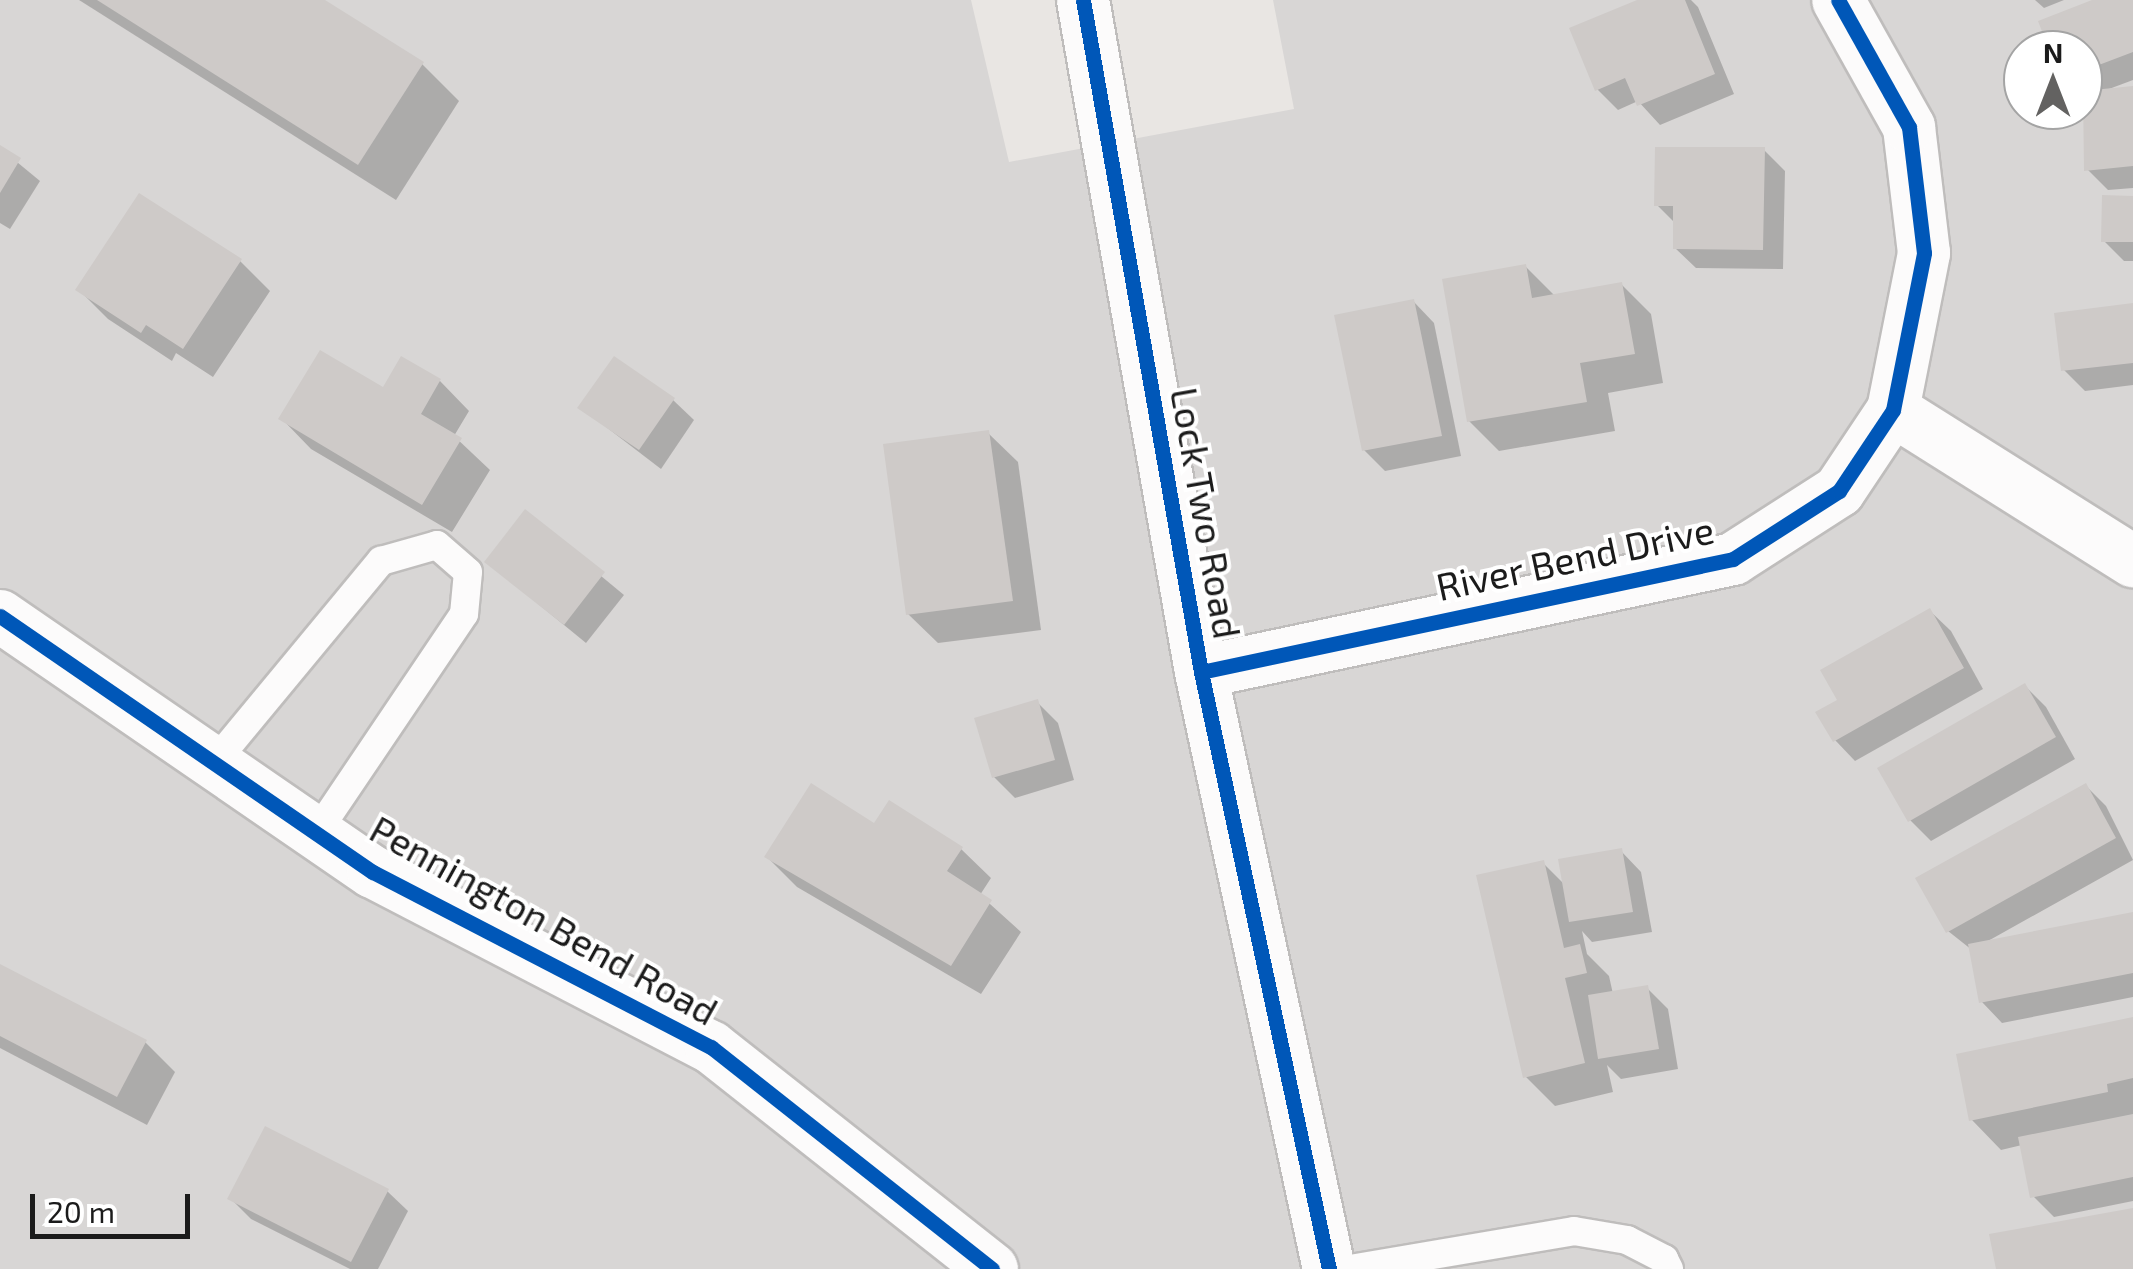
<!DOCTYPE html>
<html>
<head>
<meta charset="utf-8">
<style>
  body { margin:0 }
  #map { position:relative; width:2133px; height:1269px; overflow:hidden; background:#e9e6e3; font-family:"Exo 2",sans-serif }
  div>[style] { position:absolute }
  .residential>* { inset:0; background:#d8d6d5 }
  .shadow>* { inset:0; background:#0003 }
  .building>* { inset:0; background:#cecac8 }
  .roads { filter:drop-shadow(2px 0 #bfbdbc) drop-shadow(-2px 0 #bfbdbc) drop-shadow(0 2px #bfbdbc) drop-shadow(0 -2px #bfbdbc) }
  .service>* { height:28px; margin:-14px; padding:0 14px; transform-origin:14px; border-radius:14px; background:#fcfbfb }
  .minor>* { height:52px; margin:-26px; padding:0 26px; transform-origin:26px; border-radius:26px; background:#fcfbfb }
  .cycleway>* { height:15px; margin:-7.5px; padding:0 7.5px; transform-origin:7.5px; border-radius:7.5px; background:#0057b8 }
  span { translate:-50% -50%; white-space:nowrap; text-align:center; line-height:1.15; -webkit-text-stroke:8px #fff; paint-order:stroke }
  .street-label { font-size:38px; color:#1b1b1b }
  .north { position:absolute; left:2003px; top:30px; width:100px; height:100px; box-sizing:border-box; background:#fff; border:2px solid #a4a4a4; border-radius:50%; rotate:0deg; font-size:28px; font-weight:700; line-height:40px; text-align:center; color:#1b1b1b }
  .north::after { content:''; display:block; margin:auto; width:35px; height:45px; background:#636261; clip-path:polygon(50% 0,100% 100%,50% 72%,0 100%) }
  .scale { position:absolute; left:30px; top:1194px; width:160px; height:45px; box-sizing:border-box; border:5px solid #1b1b1b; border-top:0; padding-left:12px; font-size:30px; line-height:35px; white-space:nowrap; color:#1b1b1b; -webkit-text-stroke:8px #fff; paint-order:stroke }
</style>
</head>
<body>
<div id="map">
  <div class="residential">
    <i style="clip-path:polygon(evenodd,0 0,971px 0,1009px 162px,1294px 109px,1273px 0,2133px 0,2133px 1269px,0 1269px,0 0,2023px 50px,2083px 50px,2083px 110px,2023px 110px,2023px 50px)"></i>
  </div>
  <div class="shadow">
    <i style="clip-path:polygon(79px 0,321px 0,422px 64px,459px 101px,396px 200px)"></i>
    <i style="clip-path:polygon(1644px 0,1691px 0,1698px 7px,1734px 94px,1660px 125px,1638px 101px,1618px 110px,1597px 89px)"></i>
    <i style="clip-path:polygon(2035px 0,2064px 0,2044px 8px)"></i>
    <i style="clip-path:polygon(2099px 0,2133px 0,2133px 80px,2109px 89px,2133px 88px,2133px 188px,2108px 190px,2087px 169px,2083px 50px,2052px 50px)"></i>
    <i style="clip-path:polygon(0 148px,40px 181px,10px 229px,0 223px)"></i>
    <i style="clip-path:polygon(1764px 150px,1785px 171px,1783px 269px,1696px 268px,1675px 248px,1676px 224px,1657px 205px)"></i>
    <i style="clip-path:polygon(2133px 198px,2133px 261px,2124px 261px,2104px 241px)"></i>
    <i style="clip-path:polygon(240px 261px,270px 291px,213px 377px,176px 353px,172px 361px,108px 319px,78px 289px)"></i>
    <i style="clip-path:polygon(1525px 266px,1555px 296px,1621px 284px,1651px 314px,1663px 383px,1608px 393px,1615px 431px,1499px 451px,1469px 421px)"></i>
    <i style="clip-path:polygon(1414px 302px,1434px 323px,1461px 456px,1385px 471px,1364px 450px)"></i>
    <i style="clip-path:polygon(2133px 306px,2133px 385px,2085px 391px,2064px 370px)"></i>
    <i style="clip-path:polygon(440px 381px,469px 411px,454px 436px,490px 470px,452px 532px,311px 449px,282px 419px)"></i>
    <i style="clip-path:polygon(673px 400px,694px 420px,661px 469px,580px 407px)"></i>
    <i style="clip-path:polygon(988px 433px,1018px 462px,1041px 630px,938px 643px,908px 614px)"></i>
    <i style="clip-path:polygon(525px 513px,624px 595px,586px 643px,487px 562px)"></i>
    <i style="clip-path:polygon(1930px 611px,1951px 631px,1983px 689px,1855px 761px,1835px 740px,1840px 701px)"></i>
    <i style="clip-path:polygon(2025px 686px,2046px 707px,2075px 759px,1931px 841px,1910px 820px)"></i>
    <i style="clip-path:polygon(1037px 702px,1058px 723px,1074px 780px,1015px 798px,994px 777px)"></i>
    <i style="clip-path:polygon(2086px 786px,2106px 806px,2133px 860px,1988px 941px,2133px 915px,2133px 997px,2002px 1023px,1982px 1002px,1972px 950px,1948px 931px)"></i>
    <i style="clip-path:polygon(874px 826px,961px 849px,991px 878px,980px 895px,1021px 932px,981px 994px,797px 887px,767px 857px)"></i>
    <i style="clip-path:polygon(1621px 851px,1641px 872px,1652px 932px,1592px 942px,1582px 931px,1587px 954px,1609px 976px,1613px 994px,1647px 988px,1668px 1009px,1678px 1069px,1621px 1079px,1607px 1065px,1613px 1092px,1555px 1106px,1525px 1076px,1543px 863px,1565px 885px)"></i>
    <i style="clip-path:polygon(0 967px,145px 1042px,175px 1072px,147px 1125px,0 1048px)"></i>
    <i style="clip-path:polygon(2133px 1020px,2133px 1201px,2054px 1217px,2033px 1196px,2022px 1145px,2001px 1150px,1972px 1120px)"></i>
    <i style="clip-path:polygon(387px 1191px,408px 1211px,378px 1269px,350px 1269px,251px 1219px,230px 1198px)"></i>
  </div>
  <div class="building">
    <i style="clip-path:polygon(97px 0,325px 0,424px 62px,358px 165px)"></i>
    <i style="clip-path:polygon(1637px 0,1685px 0,1715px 74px,1637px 106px,1625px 78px,1595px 91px,1569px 28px)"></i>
    <i style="clip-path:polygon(2092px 0,2133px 0,2133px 52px,2083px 71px,2083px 50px,2049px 50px,2038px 21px)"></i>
    <i style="clip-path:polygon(2133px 86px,2133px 166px,2084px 171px,2083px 91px)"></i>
    <i style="clip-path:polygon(0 145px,21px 158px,0 193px)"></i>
    <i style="clip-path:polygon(1655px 147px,1765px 147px,1763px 250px,1673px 249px,1673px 206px,1654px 206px)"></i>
    <i style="clip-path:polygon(139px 193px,242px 259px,183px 349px,146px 325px,141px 333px,75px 290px)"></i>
    <i style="clip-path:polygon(2102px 195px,2133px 196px,2133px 242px,2101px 242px)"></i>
    <i style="clip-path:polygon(1526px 264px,1532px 298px,1622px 282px,1635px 354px,1580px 363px,1587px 402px,1467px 422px,1442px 279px)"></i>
    <i style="clip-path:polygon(1414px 299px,1442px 436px,1362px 451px,1334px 315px)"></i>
    <i style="clip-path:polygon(2133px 303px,2133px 363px,2061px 371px,2054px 313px)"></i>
    <i style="clip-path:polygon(320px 350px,383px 387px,401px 356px,441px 379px,421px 414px,462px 438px,422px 505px,278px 419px)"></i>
    <i style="clip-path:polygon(614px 356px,675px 398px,639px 450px,577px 408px)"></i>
    <i style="clip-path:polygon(989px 430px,1013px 601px,906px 615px,883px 444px)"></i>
    <i style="clip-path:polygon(525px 509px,605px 572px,564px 625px,484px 562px)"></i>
    <i style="clip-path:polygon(1930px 608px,1964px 668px,1833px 742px,1815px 712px,1837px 700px,1820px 670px)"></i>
    <i style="clip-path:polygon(2025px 683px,2056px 737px,1908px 822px,1877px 768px)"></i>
    <i style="clip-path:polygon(1038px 699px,1055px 760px,992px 778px,974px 718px)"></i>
    <i style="clip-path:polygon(811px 783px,874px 823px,889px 800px,963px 847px,947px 871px,992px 900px,951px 966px,764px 857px)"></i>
    <i style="clip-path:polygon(2086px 783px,2116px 838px,1946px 933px,1915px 878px)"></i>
    <i style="clip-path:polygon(1622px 848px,1633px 912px,1569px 922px,1558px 859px)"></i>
    <i style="clip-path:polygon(1544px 860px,1564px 948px,1580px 944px,1587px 973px,1565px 978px,1585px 1063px,1523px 1078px,1476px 875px)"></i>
    <i style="clip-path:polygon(2133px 912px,2133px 973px,1979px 1003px,1968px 944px)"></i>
    <i style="clip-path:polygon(0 964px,147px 1040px,117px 1097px,0 1036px)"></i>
    <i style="clip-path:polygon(1648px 985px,1659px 1049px,1598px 1059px,1588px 995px)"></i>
    <i style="clip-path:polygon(2133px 1017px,2133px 1078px,2107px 1084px,2108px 1092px,1969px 1121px,1956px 1054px)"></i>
    <i style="clip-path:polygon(2133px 1114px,2133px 1177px,2030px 1198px,2018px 1137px)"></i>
    <i style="clip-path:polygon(265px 1126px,389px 1189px,351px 1262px,227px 1199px)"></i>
    <i style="clip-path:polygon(2133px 1208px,2133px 1269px,1996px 1269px,1989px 1234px)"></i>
  </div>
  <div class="roads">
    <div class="service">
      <i style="left:213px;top:764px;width:264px;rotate:-50.4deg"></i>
      <i style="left:381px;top:561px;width:58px;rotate:-15.9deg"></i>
      <i style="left:437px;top:545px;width:41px;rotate:41.1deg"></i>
      <i style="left:468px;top:572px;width:42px;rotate:95.4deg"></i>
      <i style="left:464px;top:614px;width:259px;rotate:124deg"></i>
      <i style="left:1350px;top:1269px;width:227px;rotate:-9.6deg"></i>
      <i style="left:1574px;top:1231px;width:54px;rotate:9.6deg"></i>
      <i style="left:1627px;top:1240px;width:42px;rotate:27.2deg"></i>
      <i style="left:1664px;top:1259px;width:11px;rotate:63deg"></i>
    </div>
    <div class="minor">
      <i style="left:1083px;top:0;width:682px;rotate:80.04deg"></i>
      <i style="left:1201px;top:672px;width:611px;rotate:77.9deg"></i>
      <i style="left:1893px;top:410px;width:284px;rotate:32.2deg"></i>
      <i style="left:0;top:616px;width:452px;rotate:34.5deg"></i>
      <i style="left:373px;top:872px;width:381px;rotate:27.4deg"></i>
      <i style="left:711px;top:1047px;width:358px;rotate:38.3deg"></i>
      <i style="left:1201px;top:672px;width:544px;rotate:-11.99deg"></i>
      <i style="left:1733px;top:559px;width:126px;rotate:-32.7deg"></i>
      <i style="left:1839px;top:491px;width:97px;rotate:-56.3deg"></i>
      <i style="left:1893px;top:410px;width:160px;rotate:-78.8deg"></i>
      <i style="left:1924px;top:253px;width:127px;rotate:-96.8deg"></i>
      <i style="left:1909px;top:127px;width:145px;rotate:-119.2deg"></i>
    </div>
  </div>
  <div class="cycleway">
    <i style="left:1083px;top:0;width:682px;rotate:80.04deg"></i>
    <i style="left:1201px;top:672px;width:611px;rotate:77.9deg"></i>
    <i style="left:0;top:616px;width:452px;rotate:34.5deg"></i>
    <i style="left:373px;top:872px;width:381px;rotate:27.4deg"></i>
    <i style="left:711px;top:1047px;width:358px;rotate:38.3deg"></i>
    <i style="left:1201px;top:672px;width:544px;rotate:-11.99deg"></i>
    <i style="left:1733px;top:559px;width:126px;rotate:-32.7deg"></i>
    <i style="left:1839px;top:491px;width:97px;rotate:-56.3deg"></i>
    <i style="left:1893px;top:410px;width:160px;rotate:-78.8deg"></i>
    <i style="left:1924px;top:253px;width:127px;rotate:-96.8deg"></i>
    <i style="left:1909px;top:127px;width:145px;rotate:-119.2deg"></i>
  </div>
  <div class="street-label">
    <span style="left:1206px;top:513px;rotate:80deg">Lock Two Road</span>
    <span style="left:1575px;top:558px;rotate:-12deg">River Bend Drive</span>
    <span style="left:544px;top:920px;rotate:29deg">Pennington Bend Road</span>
  </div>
  <div class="north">N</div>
  <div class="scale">20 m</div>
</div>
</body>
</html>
